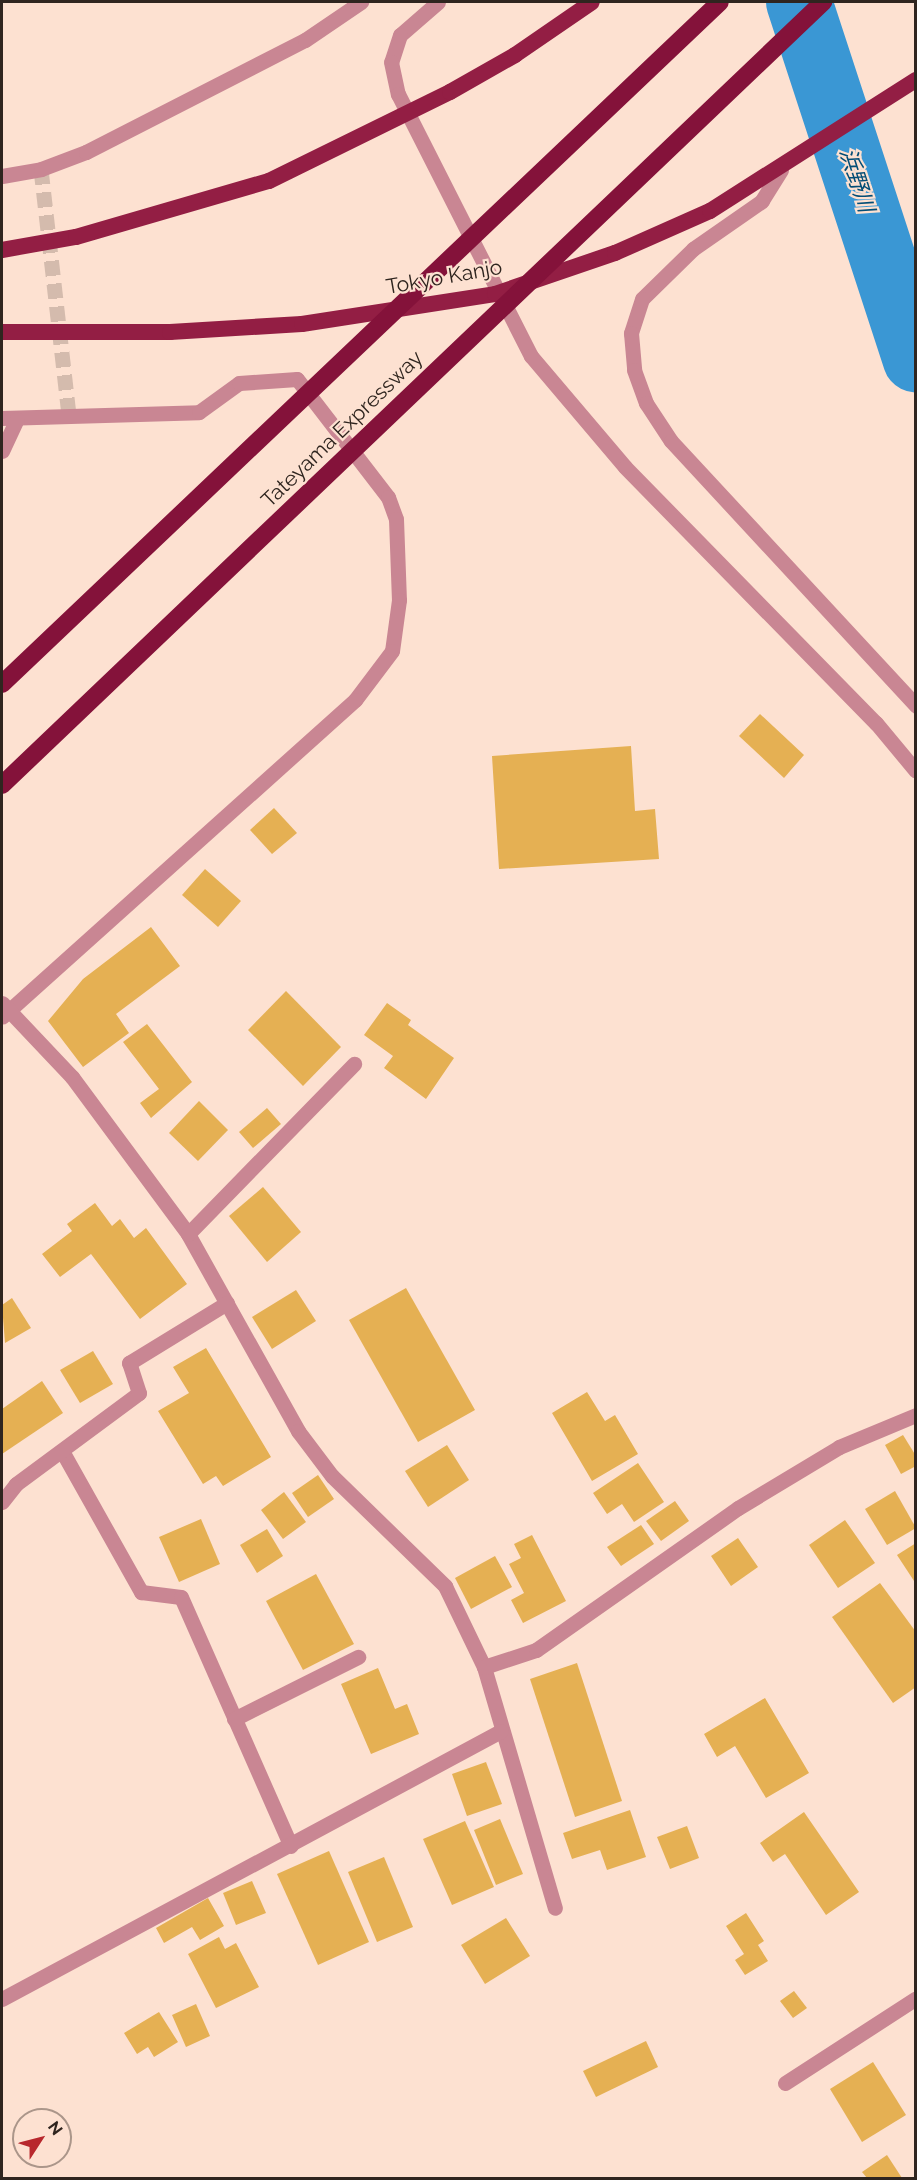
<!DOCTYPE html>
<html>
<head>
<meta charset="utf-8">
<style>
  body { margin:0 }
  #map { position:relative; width:917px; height:2180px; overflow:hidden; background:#fde1d1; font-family:Raleway,"Noto Sans JP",sans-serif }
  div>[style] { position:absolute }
  .river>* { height:66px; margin:-33px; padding:0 33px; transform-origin:33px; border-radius:33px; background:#3a97d4 }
  .building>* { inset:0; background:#e5b053 }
  .minor-tunnel>* { height:15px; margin-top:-7.5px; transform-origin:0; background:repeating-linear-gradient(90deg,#d4bbad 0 15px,transparent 0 23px) }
  .minor>* { height:15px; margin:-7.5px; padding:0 7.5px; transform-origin:7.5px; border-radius:7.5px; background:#c98693 }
  .tertiary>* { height:15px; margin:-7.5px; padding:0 7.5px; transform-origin:7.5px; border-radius:7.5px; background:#c98693 }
  .trunk>* { height:16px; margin:-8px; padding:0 8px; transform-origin:8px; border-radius:8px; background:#931e44 }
  .motorway>* { height:18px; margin:-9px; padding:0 9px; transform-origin:9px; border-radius:9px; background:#84123a }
  span { translate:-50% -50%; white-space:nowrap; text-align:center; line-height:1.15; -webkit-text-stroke:4.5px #fde1d1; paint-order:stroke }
  .street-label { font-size:21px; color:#2f251f }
  .water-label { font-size:22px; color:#034d76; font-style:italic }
  .frame { position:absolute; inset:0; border:3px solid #2f251f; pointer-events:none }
  .north { position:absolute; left:12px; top:2108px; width:60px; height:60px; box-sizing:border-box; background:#fde1d1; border:2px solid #ab968a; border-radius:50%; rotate:54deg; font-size:16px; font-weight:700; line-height:24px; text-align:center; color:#2f251f }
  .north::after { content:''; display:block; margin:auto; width:21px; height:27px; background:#b8282d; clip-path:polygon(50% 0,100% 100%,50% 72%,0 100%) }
</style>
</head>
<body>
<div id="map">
  <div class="river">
    <i style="left:799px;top:2px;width:376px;rotate:71.9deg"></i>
  </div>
  <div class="building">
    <i style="clip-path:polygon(760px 714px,804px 755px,784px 778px,739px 736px)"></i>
    <i style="clip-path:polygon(631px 746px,635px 811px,655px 809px,659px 859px,499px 869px,492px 756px)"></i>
    <i style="clip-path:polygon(274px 808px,297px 833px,272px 854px,250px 830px)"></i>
    <i style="clip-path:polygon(205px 869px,241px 901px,218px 927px,182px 895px)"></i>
    <i style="clip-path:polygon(151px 927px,180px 966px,116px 1014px,129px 1033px,83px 1067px,48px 1021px,83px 979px)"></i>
    <i style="clip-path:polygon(286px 991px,341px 1047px,303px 1086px,248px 1030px)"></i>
    <i style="clip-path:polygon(387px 1003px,411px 1020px,408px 1025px,454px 1058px,426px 1099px,384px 1068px,393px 1056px,364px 1035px)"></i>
    <i style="clip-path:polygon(147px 1024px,192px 1082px,151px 1118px,140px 1103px,159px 1089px,123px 1042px)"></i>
    <i style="clip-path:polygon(199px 1101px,228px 1130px,198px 1161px,169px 1133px)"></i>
    <i style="clip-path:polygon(267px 1108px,281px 1124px,253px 1148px,239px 1132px)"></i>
    <i style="clip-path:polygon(263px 1187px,301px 1232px,267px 1262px,229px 1216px)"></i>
    <i style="clip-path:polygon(95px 1203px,112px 1226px,120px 1219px,134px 1238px,146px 1228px,187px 1284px,140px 1319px,91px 1254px,60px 1277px,42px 1254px,72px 1231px,67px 1224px)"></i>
    <i style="clip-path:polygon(406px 1288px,475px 1410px,418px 1442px,349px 1320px)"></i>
    <i style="clip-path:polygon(296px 1290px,316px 1321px,272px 1349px,252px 1317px)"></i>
    <i style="clip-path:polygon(12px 1298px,31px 1328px,5px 1343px,2px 1305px)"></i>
    <i style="clip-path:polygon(206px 1348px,271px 1457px,223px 1486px,216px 1476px,203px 1484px,158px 1411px,189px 1393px,173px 1367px)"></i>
    <i style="clip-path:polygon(93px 1351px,113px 1384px,80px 1403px,60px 1370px)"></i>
    <i style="clip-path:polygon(42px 1381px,63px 1413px,2px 1454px,2px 1409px)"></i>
    <i style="clip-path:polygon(587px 1392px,605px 1421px,615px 1415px,638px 1454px,592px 1481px,552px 1413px)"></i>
    <i style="clip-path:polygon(903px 1435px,916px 1456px,916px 1466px,901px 1474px,885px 1445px)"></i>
    <i style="clip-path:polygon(447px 1445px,469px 1480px,428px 1507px,405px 1471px)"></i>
    <i style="clip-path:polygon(638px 1463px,664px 1502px,634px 1522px,622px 1504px,607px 1514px,593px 1493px)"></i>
    <i style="clip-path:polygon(318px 1475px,334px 1499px,308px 1517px,292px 1493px)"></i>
    <i style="clip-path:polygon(895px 1491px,916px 1528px,887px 1545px,865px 1509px)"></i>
    <i style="clip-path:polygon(284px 1492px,306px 1522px,283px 1539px,261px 1510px)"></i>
    <i style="clip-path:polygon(675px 1501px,689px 1521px,661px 1541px,646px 1521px)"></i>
    <i style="clip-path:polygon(201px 1519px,220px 1564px,179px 1582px,159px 1537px)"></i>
    <i style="clip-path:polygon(845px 1520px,875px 1563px,838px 1588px,809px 1545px)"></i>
    <i style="clip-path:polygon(641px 1525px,654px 1544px,621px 1566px,607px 1547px)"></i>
    <i style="clip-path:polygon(267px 1529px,283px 1556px,257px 1573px,240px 1545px)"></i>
    <i style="clip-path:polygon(532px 1535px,566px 1601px,523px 1623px,511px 1600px,524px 1593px,509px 1564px,521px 1558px,514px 1544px)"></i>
    <i style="clip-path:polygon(738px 1538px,758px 1567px,731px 1586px,711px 1556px)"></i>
    <i style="clip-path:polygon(916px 1543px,916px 1584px,897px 1555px)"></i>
    <i style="clip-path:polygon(495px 1556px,512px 1587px,471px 1609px,455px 1578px)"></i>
    <i style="clip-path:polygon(316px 1574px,354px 1644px,303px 1670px,266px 1601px)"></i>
    <i style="clip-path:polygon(880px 1583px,916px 1632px,916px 1687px,893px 1703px,832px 1617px)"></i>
    <i style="clip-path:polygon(577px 1663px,622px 1801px,575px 1817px,530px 1679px)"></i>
    <i style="clip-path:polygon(378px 1668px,395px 1709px,407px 1704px,419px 1734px,371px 1754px,341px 1684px)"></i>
    <i style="clip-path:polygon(765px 1698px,809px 1773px,766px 1798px,735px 1746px,717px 1757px,704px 1734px)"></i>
    <i style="clip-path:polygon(486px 1762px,502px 1804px,467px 1816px,452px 1774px)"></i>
    <i style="clip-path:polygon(630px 1810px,646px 1857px,607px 1870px,600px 1850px,572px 1859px,563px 1833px)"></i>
    <i style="clip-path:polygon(804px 1812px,859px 1892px,826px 1915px,785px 1854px,773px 1862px,760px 1843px)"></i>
    <i style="clip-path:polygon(500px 1819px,523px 1874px,496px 1885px,474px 1830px)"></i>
    <i style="clip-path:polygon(465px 1821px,494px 1887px,452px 1905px,423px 1839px)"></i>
    <i style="clip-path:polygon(687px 1826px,699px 1858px,670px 1869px,657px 1837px)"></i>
    <i style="clip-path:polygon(329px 1851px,369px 1942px,318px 1965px,277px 1874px)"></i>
    <i style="clip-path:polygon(384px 1857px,413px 1927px,377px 1942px,348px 1872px)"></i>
    <i style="clip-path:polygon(252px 1881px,266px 1913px,236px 1925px,223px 1893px)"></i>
    <i style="clip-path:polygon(208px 1898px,224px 1926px,200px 1940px,192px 1927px,164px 1943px,156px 1928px)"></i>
    <i style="clip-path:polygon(746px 1913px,764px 1941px,758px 1945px,768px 1961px,745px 1975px,735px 1960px,744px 1954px,726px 1926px)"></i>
    <i style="clip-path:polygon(506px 1918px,530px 1956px,485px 1984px,461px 1945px)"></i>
    <i style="clip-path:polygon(219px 1937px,225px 1949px,236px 1943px,259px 1987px,216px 2008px,188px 1954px)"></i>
    <i style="clip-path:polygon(794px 1991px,807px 2008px,793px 2018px,780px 2001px)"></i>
    <i style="clip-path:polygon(196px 2004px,210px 2036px,186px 2047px,172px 2015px)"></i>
    <i style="clip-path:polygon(159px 2012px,178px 2042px,154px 2057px,148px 2047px,137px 2054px,124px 2033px)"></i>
    <i style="clip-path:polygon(646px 2041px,658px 2067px,596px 2097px,583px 2071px)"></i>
    <i style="clip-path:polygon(873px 2062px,906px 2115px,862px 2142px,830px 2089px)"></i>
    <i style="clip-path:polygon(887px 2155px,902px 2178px,867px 2178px,862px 2172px)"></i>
  </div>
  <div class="minor-tunnel">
    <i style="left:41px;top:169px;width:247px;rotate:83.5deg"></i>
  </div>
  <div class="minor">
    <i style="left:2px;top:176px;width:40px;rotate:-10deg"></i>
    <i style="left:41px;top:169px;width:48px;rotate:-20.7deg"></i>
    <i style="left:86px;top:152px;width:246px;rotate:-27.1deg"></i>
    <i style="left:305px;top:40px;width:68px;rotate:-34.2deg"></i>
    <i style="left:2px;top:418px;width:197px;rotate:-1.7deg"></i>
    <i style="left:199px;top:412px;width:49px;rotate:-35.9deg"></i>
    <i style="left:239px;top:383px;width:58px;rotate:-3.9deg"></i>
    <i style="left:297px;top:379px;width:149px;rotate:52.4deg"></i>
    <i style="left:388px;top:497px;width:23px;rotate:70deg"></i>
    <i style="left:396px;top:519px;width:81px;rotate:87.9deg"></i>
    <i style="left:399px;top:600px;width:51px;rotate:97.8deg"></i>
    <i style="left:392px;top:651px;width:61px;rotate:127.1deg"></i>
    <i style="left:355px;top:700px;width:474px;rotate:138.1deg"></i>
    <i style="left:2px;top:451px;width:35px;rotate:-65deg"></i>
    <i style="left:2px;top:1003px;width:102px;rotate:46.6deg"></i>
    <i style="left:72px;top:1077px;width:195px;rotate:53.5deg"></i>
    <i style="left:188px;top:1234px;width:226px;rotate:60.8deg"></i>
    <i style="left:298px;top:1431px;width:56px;rotate:52.9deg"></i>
    <i style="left:332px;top:1476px;width:158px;rotate:44.2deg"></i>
    <i style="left:445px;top:1586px;width:90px;rotate:64.3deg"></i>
    <i style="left:484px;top:1667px;width:251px;rotate:73.6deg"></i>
    <i style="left:188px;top:1234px;width:238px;rotate:-45.7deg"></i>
    <i style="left:62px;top:1451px;width:162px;rotate:60.7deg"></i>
    <i style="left:141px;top:1592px;width:40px;rotate:7.1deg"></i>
    <i style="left:181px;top:1597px;width:272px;rotate:66.2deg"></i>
    <i style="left:2px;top:1502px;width:23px;rotate:-52deg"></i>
    <i style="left:16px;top:1484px;width:153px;rotate:-36.5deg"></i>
    <i style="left:139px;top:1393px;width:32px;rotate:-108deg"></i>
    <i style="left:129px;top:1363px;width:115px;rotate:-31.5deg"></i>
    <i style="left:484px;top:1667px;width:55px;rotate:-18.1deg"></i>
    <i style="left:536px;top:1650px;width:247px;rotate:-35.1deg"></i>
    <i style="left:738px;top:1508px;width:118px;rotate:-31.1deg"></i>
    <i style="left:839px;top:1447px;width:83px;rotate:-22.6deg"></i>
    <i style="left:234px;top:1719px;width:139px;rotate:-26.6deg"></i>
    <i style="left:2px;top:1999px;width:566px;rotate:-28.24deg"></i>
    <i style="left:785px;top:2083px;width:155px;rotate:-32.9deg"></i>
  </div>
  <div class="tertiary">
    <i style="left:438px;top:2px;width:50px;rotate:139deg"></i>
    <i style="left:400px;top:35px;width:28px;rotate:108deg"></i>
    <i style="left:391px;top:62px;width:33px;rotate:78deg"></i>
    <i style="left:398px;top:94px;width:294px;rotate:63.1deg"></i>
    <i style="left:531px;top:356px;width:145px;rotate:49.7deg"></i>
    <i style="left:625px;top:467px;width:359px;rotate:45.6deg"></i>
    <i style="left:876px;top:723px;width:62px;rotate:50.2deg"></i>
    <i style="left:781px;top:170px;width:36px;rotate:122deg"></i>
    <i style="left:762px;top:201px;width:84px;rotate:145.2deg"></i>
    <i style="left:693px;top:249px;width:71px;rotate:135.6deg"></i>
    <i style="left:642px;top:299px;width:36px;rotate:108deg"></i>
    <i style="left:631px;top:333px;width:37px;rotate:85deg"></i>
    <i style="left:634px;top:370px;width:35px;rotate:70deg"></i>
    <i style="left:646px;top:403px;width:45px;rotate:56.7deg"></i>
    <i style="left:671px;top:441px;width:361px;rotate:47.2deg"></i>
  </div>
  <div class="trunk">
    <i style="left:2px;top:250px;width:75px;rotate:-10deg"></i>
    <i style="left:76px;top:237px;width:201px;rotate:-16.2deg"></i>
    <i style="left:269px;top:181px;width:202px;rotate:-26.2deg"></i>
    <i style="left:450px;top:92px;width:75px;rotate:-29.6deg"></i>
    <i style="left:515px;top:55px;width:93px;rotate:-34.5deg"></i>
    <i style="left:2px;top:332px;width:168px"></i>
    <i style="left:170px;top:332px;width:132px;rotate:-3.5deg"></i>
    <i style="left:302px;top:324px;width:195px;rotate:-8.8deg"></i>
    <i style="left:495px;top:294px;width:127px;rotate:-18.9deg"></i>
    <i style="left:615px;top:253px;width:104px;rotate:-23.9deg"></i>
    <i style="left:710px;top:211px;width:244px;rotate:-32.5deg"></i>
  </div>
  <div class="motorway">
    <i style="left:2px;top:684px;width:990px;rotate:-43.53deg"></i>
    <i style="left:2px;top:785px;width:1135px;rotate:-43.64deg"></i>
  </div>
  <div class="street-label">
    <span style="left:444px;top:277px;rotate:-10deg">Tokyo Kanjo</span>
    <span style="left:342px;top:429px;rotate:-44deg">Tateyama Expressway</span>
  </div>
  <div class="water-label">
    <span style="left:857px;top:180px;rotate:72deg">浜野川</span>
  </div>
  <div class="frame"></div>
  <div class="north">N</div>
</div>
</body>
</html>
